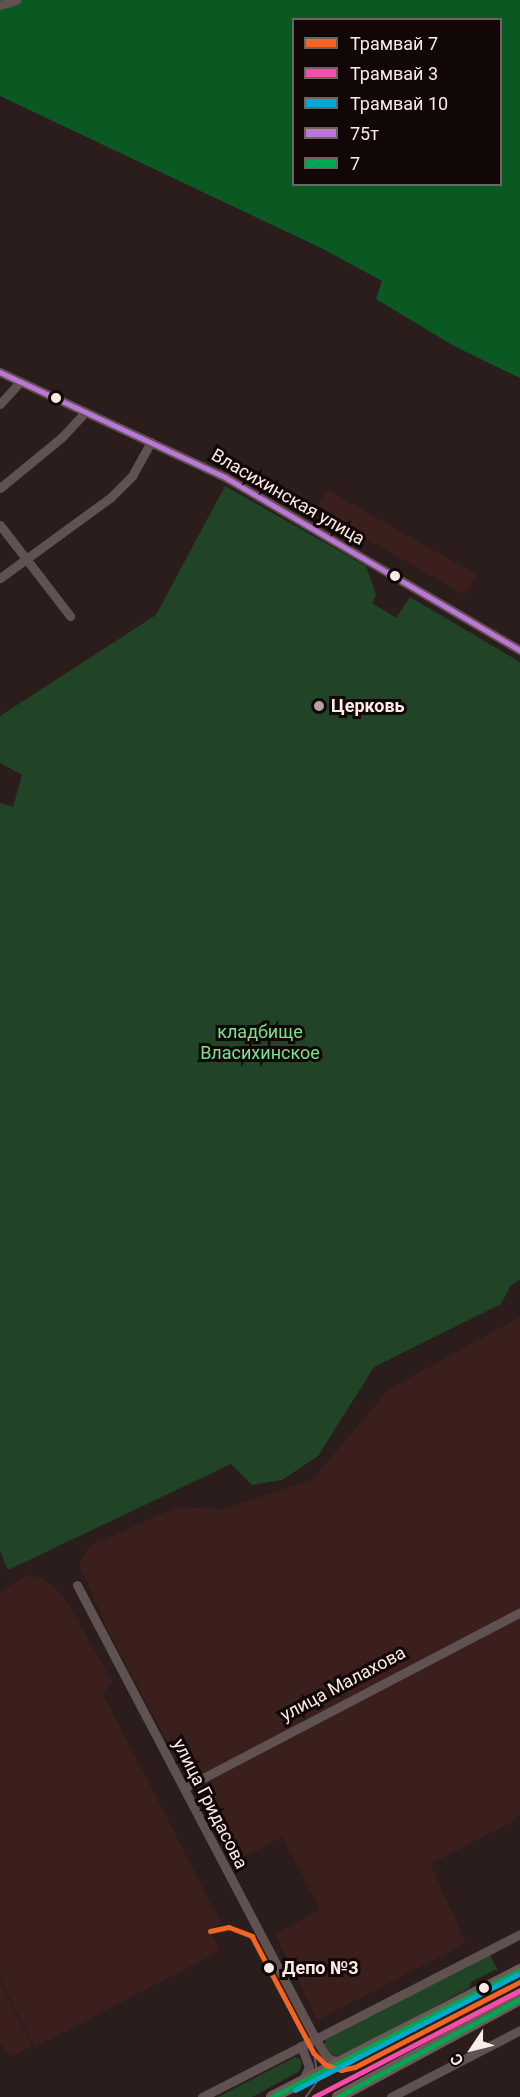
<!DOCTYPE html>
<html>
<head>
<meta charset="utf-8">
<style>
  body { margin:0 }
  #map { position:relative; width:520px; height:2097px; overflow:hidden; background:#2a1d1c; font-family:Roboto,sans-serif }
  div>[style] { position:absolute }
  .built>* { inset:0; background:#3b1f1d }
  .green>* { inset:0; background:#214426 }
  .forest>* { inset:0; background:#0a5923 }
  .minor>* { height:9px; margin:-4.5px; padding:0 4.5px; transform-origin:4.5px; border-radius:4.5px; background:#605251 }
  .major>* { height:12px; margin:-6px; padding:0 6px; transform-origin:6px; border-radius:6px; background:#6d5a59 }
  .tram>* { height:1.5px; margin:-0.75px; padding:0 0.75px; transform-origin:0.75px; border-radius:0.75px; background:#665958 }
  .bus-1>* { height:4.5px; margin:-2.25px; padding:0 2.25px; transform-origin:2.25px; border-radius:2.25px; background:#ba77d6 }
  .bus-2>* { height:4.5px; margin:-2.25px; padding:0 2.25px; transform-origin:2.25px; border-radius:2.25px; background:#00a651 }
  .tram-1>* { height:4.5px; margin:-2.25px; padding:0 2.25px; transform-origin:2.25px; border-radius:2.25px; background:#f26522 }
  .tram-2>* { height:4.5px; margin:-2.25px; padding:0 2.25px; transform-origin:2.25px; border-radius:2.25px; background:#f54da8 }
  .tram-3>* { height:4.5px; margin:-2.25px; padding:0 2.25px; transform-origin:2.25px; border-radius:2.25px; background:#00a9ce }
  .dots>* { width:16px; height:16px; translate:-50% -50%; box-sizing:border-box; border:3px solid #110706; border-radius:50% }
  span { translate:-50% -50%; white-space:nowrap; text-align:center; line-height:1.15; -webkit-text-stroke:6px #110706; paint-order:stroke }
  .street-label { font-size:18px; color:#fceae8 }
  .poi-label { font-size:18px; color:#fceae8; font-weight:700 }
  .left { translate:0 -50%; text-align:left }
  .park-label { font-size:18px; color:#7be28b }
  .stop-label { font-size:18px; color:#fceae8; font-weight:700 }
  .legend { position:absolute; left:292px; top:18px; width:210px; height:168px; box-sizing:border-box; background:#110706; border:2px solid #6f6260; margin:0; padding:8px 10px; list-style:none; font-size:18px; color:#fceae8 }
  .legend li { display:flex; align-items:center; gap:12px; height:30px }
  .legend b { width:30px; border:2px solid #6f6260 }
  .north { position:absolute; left:442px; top:2019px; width:60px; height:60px; -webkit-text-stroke:4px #110706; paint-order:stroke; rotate:235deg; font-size:16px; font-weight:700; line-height:24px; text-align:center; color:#fceae8 }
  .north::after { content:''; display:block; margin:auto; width:21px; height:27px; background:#fceae8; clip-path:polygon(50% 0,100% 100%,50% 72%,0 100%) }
</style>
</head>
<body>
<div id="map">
  <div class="built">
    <i style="clip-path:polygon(328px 490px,477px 575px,465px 595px,316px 510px)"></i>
    <i style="clip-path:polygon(520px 1317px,520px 1815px,510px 1823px,430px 1864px,466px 1943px,318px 2020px,275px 1934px,320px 1910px,283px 1837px,232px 1863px,107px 1628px,79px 1564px,90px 1546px,177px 1507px,223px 1509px,313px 1479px,389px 1389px)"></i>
    <i style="clip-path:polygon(29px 1575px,42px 1578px,56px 1589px,69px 1605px,112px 1681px,103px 1694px,221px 1923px,209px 1929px,220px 1951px,35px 2047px,0 1979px,0 1591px)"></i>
    <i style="clip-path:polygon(0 1982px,32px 2045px,12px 2057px,0 2044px)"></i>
  </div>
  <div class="green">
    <i style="clip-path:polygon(225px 486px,366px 566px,376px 595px,372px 603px,396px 618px,410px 597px,520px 662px,520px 1280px,511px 1285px,501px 1304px,374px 1367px,318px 1456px,282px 1480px,252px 1485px,231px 1464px,8px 1570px,0 1551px,0 803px,13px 807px,22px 775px,0 763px,0 716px,156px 615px)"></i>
    <i style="clip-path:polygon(490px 1955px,498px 1971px,495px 1970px,471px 1982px,469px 1988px,343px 2056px,329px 2055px,324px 2045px,326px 2039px)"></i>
    <i style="clip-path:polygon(295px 2057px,301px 2060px,301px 2068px,298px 2072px,252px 2097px,218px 2097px)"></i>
  </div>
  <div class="forest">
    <i style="clip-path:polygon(evenodd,0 0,520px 0,520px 378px,454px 346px,376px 299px,382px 281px,321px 248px,0 96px,0 0,294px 20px,500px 20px,500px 184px,294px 184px,294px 20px)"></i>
  </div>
  <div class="minor">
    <i style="left:0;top:5px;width:17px;rotate:-17deg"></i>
    <i style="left:0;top:372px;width:248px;rotate:25deg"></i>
    <i style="left:225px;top:477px;width:342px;rotate:30.4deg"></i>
    <i style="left:0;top:404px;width:30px;rotate:-48deg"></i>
    <i style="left:0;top:488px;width:80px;rotate:-39.4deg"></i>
    <i style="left:62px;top:437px;width:34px;rotate:-47deg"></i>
    <i style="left:0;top:525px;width:115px;rotate:52.4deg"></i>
    <i style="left:0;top:578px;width:137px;rotate:-36.1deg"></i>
    <i style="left:111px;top:497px;width:30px;rotate:-45deg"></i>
    <i style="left:132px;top:476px;width:39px;rotate:-61deg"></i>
    <i style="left:77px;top:1585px;width:512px;rotate:62.28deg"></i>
    <i style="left:315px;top:2038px;width:21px;rotate:59deg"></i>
    <i style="left:326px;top:2056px;width:6px;rotate:39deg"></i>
    <i style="left:331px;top:2060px;width:11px;rotate:5deg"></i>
    <i style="left:184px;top:1788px;width:379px;rotate:-27.6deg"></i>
    <i style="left:301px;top:2046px;width:22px;rotate:69deg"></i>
    <i style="left:309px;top:2067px;width:17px;rotate:115deg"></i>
    <i style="left:202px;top:2097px;width:357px;rotate:-27.1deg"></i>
    <i style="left:391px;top:2097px;width:145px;rotate:-27.4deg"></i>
  </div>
  <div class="major">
    <i style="left:272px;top:2097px;width:279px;rotate:-27.1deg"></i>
    <i style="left:338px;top:2097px;width:207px;rotate:-28.3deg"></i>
  </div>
  <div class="tram">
    <i style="left:306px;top:2097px;width:17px;rotate:-54deg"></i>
    <i style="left:316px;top:2083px;width:9px;rotate:-84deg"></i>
    <i style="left:317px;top:2074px;width:21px;rotate:-98deg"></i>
  </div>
  <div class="bus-1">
    <i style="left:0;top:372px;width:248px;rotate:25deg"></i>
    <i style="left:225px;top:477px;width:342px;rotate:30.4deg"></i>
  </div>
  <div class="bus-2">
    <i style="left:272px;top:2097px;width:279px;rotate:-27.1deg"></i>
    <i style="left:338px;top:2097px;width:207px;rotate:-28.3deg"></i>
  </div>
  <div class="tram-1">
    <i style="left:210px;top:1931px;width:19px;rotate:-12deg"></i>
    <i style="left:229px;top:1927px;width:25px;rotate:21deg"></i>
    <i style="left:252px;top:1936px;width:132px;rotate:62.1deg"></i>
    <i style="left:314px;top:2053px;width:17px;rotate:45deg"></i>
    <i style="left:326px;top:2065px;width:16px;rotate:18deg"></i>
    <i style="left:341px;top:2070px;width:14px;rotate:-12deg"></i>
    <i style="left:355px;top:2067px;width:186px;rotate:-27.3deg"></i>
  </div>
  <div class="tram-2">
    <i style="left:314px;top:2097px;width:232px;rotate:-27.4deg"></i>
  </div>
  <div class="tram-3">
    <i style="left:295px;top:2090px;width:250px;rotate:-27.4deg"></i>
  </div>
  <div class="dots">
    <i style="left:56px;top:398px;background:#fceae8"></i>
    <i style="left:395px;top:576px;background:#fceae8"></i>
    <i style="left:319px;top:706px;background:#b2a2a1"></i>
    <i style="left:269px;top:1968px;background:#fceae8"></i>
    <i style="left:484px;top:1988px;background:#fceae8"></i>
  </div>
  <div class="street-label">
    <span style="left:288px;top:497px;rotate:30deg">Власихинская улица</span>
    <span style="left:343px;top:1684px;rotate:-28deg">улица Малахова</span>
    <span style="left:210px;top:1804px;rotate:63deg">улица Гридасова</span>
  </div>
  <div class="poi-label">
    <span class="left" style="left:331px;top:706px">Церковь</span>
  </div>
  <div class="park-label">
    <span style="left:260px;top:1043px">кладбище<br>Власихинское</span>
  </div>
  <div class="stop-label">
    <span class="left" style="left:282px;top:1968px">Депо №3</span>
  </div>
  <ul class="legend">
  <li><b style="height:8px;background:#f26522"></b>Трамвай 7</li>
  <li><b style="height:8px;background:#f54da8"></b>Трамвай 3</li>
  <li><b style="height:8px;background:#00a9ce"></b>Трамвай 10</li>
  <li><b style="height:8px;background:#ba77d6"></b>75т</li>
  <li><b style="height:8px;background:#00a651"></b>7</li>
  </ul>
  <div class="north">С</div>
</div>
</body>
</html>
